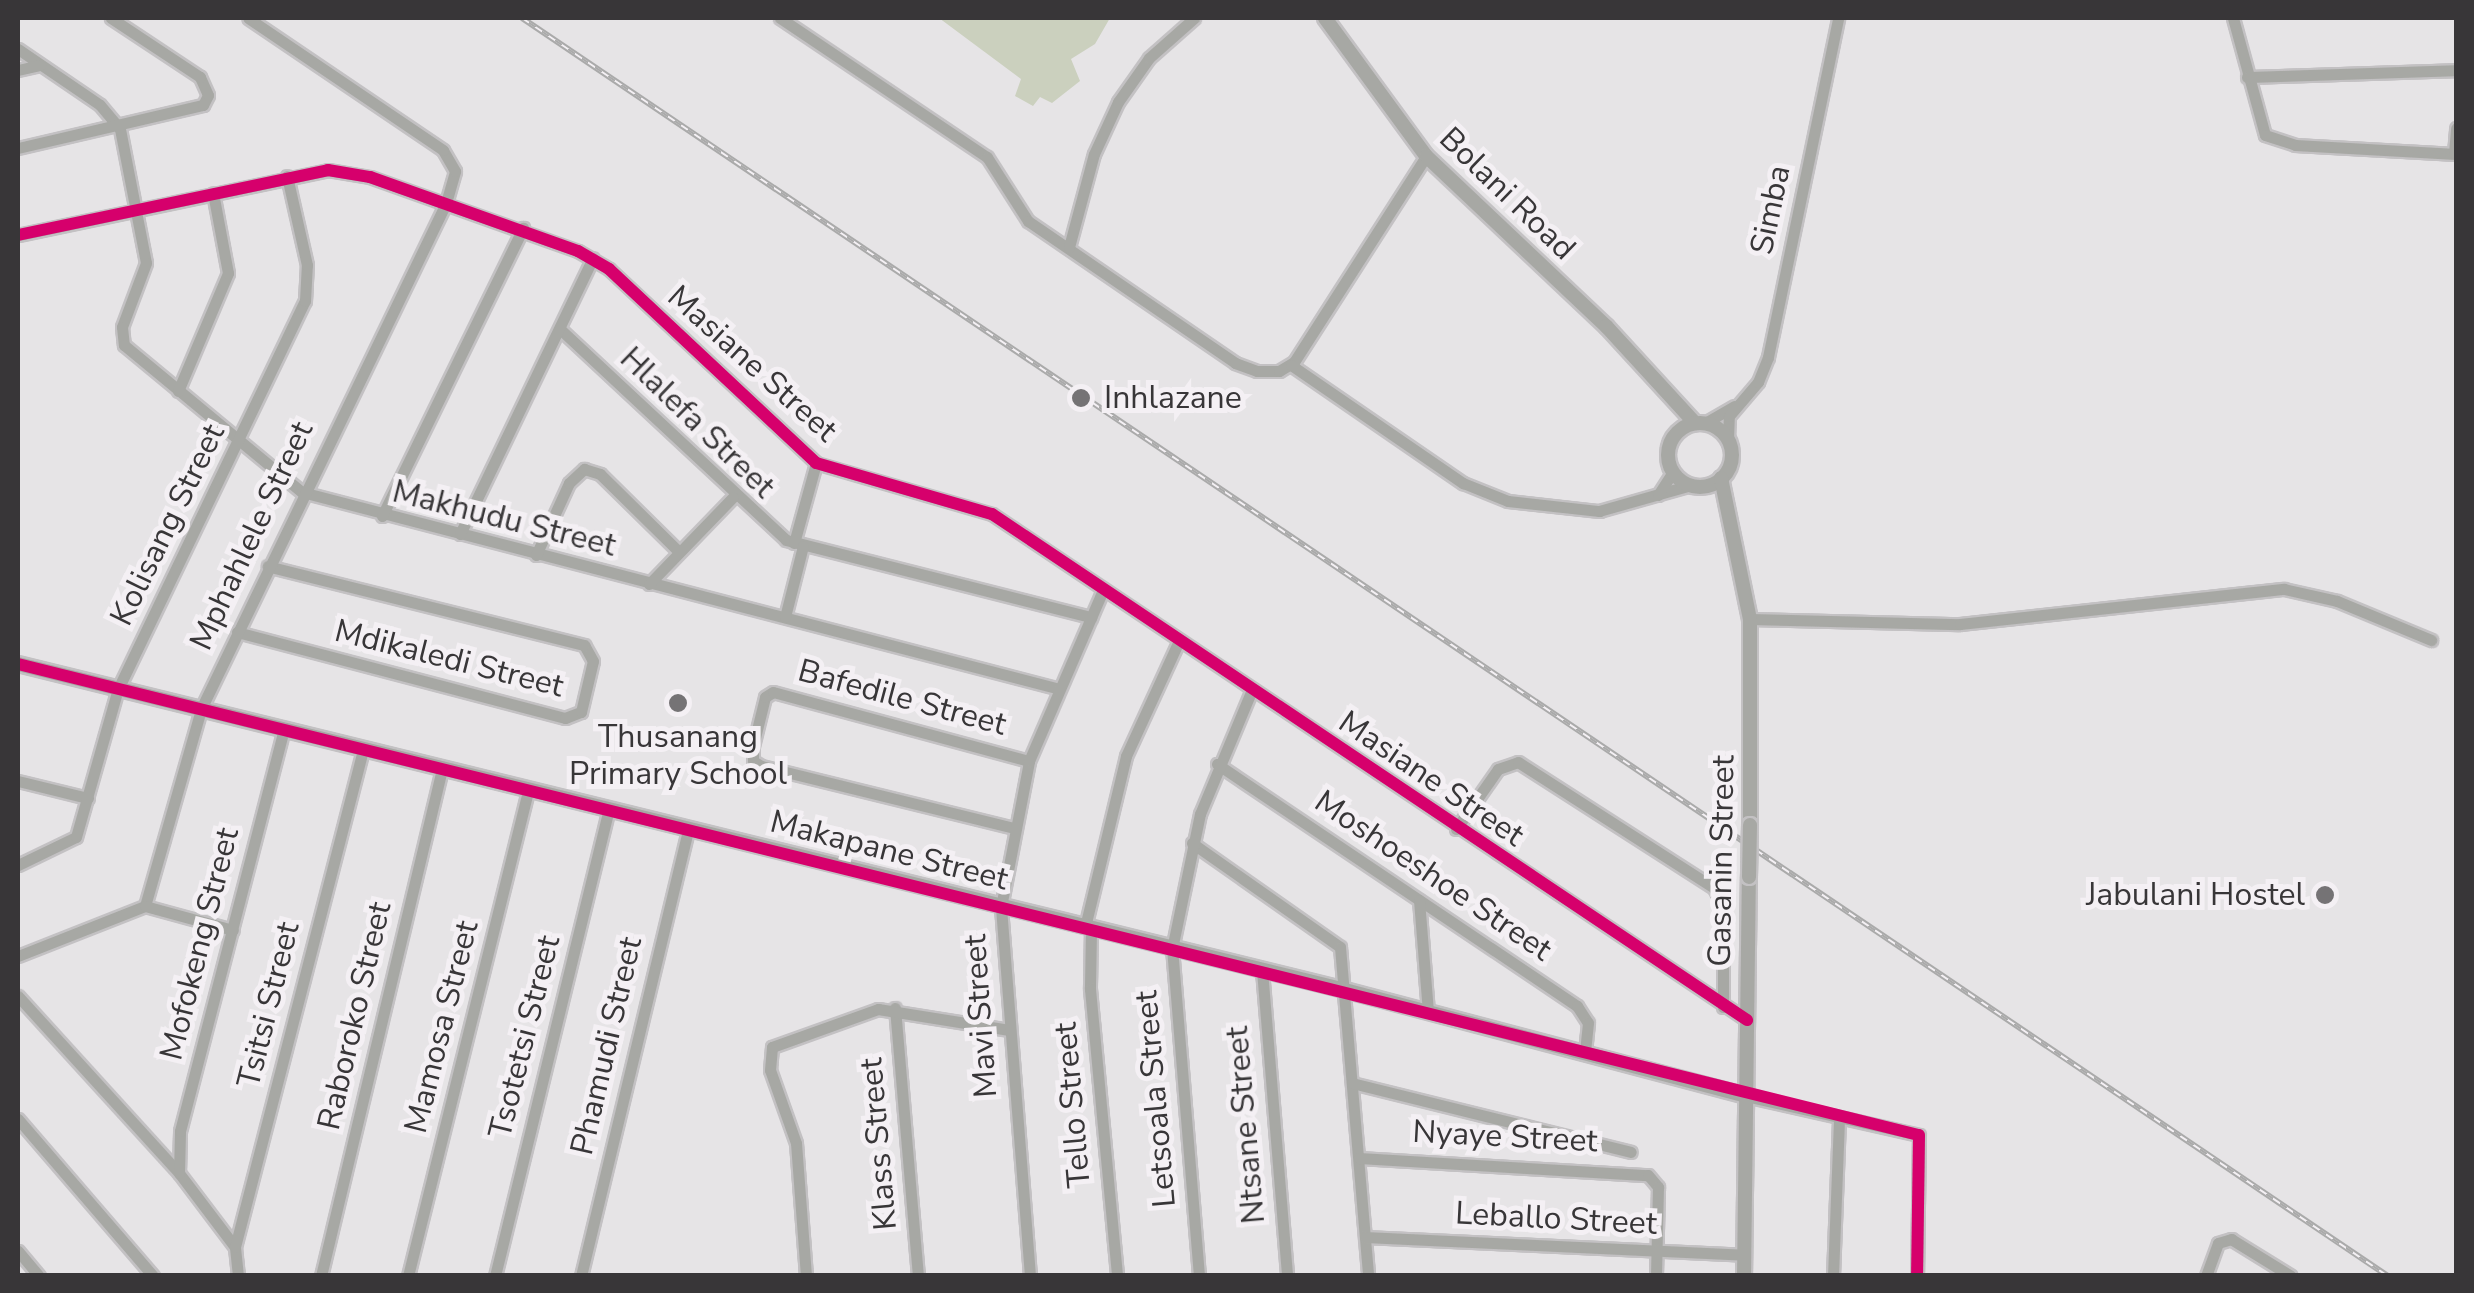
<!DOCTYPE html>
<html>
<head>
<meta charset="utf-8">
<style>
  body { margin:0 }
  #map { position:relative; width:2474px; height:1293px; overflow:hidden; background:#e6e4e6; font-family:"Nunito Sans",sans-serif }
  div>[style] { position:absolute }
  .green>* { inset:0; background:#cbd0be }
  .roads { filter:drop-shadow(2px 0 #c3c1c3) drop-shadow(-2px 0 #c3c1c3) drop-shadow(0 2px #c3c1c3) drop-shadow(0 -2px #c3c1c3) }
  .minor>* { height:11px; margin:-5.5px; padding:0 5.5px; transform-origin:5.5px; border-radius:5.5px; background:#a7a8a4 }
  .tertiary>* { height:14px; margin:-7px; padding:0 7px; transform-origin:7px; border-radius:7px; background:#a7a8a4 }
  .tertiary>.ring { margin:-7px; padding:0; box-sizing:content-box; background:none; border:14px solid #a7a8a4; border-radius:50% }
  .rail>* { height:6px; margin-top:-3px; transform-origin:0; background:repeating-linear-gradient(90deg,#f4f0f4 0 8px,#aaa 0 16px); box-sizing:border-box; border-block:2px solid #aaa }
  .bridges { filter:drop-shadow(2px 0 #c3c1c3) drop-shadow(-2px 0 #c3c1c3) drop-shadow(0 2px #c3c1c3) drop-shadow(0 -2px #c3c1c3) }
  .tertiary-bridge>* { height:14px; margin:-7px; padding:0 7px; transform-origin:7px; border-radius:7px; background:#a7a8a4 }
  .cycleway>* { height:12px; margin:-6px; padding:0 6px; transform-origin:6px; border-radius:6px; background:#d6006c }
  .dots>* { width:28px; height:28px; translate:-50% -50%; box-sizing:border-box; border:5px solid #f4f0f4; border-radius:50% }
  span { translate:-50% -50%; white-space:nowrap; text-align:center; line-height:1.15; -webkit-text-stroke:10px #f4f0f4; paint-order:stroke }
  .street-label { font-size:32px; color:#383638 }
  .poi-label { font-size:32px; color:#383638 }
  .left { translate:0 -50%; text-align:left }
  .right { translate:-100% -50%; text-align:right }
  .frame { position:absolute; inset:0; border:20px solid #383638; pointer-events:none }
</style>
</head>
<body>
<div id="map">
  <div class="green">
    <i style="clip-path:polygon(939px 18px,1110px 18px,1095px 44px,1071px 59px,1080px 81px,1052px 103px,1040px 97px,1033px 106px,1015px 96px,1021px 79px)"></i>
  </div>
  <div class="roads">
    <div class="minor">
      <i style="left:780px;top:18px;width:249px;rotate:33.9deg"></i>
      <i style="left:987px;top:157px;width:76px;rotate:57.4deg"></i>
      <i style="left:1028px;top:221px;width:251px;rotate:34.4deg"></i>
      <i style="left:1235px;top:363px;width:23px;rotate:20deg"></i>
      <i style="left:1257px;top:371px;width:22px"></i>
      <i style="left:1279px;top:371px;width:17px;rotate:-31deg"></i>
      <i style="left:1294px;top:362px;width:245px;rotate:-57.3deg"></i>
      <i style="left:2233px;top:18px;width:121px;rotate:74.7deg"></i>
      <i style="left:2265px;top:135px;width:32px;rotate:18deg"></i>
      <i style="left:2295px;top:145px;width:161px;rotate:3.2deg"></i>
      <i style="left:18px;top:49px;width:99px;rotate:34.3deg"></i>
      <i style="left:100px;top:105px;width:31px;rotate:50deg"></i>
      <i style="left:120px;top:129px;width:136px;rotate:79deg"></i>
      <i style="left:146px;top:263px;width:68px;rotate:110.6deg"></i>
      <i style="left:122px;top:327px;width:18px;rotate:84deg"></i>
      <i style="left:124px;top:345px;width:231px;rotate:39.6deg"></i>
      <i style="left:302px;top:492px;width:779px;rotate:14.57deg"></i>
      <i style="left:18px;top:70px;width:23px;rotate:-13deg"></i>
      <i style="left:2247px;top:77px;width:209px;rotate:-1.9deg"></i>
      <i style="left:18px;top:148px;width:190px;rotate:-13.1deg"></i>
      <i style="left:203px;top:105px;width:11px;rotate:-63deg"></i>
      <i style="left:208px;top:95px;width:20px;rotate:-114deg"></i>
      <i style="left:200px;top:77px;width:107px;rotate:-146.5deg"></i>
      <i style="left:2454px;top:153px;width:25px;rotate:-85deg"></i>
      <i style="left:18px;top:235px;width:317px;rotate:-11.8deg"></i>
      <i style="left:328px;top:170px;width:43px;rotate:9.5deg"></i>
      <i style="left:370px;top:177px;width:221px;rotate:19.6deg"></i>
      <i style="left:578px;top:251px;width:36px;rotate:30deg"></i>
      <i style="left:609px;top:269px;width:284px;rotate:43.1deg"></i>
      <i style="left:816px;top:463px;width:183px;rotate:16.2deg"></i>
      <i style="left:992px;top:514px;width:909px;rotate:33.83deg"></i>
      <i style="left:1069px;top:247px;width:96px;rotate:-75deg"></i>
      <i style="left:1094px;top:154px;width:57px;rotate:-65.2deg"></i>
      <i style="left:1118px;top:102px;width:54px;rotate:-54.8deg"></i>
      <i style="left:1149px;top:58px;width:60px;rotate:-41.6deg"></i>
      <i style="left:560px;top:329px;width:309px;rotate:43deg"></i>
      <i style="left:786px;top:540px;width:315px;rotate:14.2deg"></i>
      <i style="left:1291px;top:365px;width:209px;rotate:34.5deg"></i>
      <i style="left:1463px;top:483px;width:48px;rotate:21.8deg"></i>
      <i style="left:1508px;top:501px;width:92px;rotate:6.3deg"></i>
      <i style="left:1599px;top:511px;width:96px;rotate:-15.8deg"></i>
      <i style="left:178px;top:391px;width:128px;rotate:-67deg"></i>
      <i style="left:228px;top:273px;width:81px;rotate:-100.6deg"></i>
      <i style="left:1705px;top:423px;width:34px;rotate:-30deg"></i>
      <i style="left:1728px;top:440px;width:24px;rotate:-88deg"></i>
      <i style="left:1729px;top:416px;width:45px;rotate:-49.5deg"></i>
      <i style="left:1758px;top:382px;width:27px;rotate:-68deg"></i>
      <i style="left:1768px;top:357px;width:346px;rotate:-78.3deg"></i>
      <i style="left:1658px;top:495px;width:27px;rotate:-57deg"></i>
      <i style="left:382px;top:516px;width:321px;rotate:-63.9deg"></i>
      <i style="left:460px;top:534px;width:306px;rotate:-64.3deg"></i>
      <i style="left:794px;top:543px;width:83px;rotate:-74.6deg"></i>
      <i style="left:536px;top:555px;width:79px;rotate:-65.4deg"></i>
      <i style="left:569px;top:483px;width:21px;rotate:-43deg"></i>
      <i style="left:584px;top:469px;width:17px;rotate:17deg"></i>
      <i style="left:600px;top:474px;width:111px;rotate:44.6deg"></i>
      <i style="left:649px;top:584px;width:121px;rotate:-46deg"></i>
      <i style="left:785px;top:617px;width:73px;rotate:-75.8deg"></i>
      <i style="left:1750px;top:619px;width:210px;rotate:1.4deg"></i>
      <i style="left:1960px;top:624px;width:326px;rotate:-6.2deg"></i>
      <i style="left:2284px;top:589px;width:54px;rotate:12.8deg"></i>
      <i style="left:2337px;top:601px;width:102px;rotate:22.5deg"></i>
      <i style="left:237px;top:632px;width:339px;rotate:14.7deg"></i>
      <i style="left:565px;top:718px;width:17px;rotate:-21deg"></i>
      <i style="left:581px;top:712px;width:52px;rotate:-76.8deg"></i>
      <i style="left:593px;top:661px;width:18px;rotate:-119deg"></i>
      <i style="left:584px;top:645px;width:326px;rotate:-166deg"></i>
      <i style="left:1217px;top:764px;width:434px;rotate:33.9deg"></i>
      <i style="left:1577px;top:1006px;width:20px;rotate:57deg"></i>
      <i style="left:1588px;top:1023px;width:28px;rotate:96deg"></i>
      <i style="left:18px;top:781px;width:72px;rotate:13.7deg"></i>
      <i style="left:1014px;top:828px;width:260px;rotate:-166.2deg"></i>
      <i style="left:761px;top:766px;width:9px;rotate:-148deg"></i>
      <i style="left:753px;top:761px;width:15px;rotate:-90deg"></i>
      <i style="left:753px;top:746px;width:50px;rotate:-76.2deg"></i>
      <i style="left:765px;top:697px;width:9px;rotate:-32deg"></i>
      <i style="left:773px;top:692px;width:265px;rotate:15.1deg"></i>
      <i style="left:1456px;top:829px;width:73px;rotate:-55deg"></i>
      <i style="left:1498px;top:769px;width:21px;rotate:-19deg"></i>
      <i style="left:1518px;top:762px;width:233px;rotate:32.7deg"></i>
      <i style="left:1714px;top:888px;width:19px;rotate:62deg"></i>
      <i style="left:1723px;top:905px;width:102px;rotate:90deg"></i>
      <i style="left:1192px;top:843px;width:181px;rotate:35.1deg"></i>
      <i style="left:1340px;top:947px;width:330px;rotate:85.1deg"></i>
      <i style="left:18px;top:865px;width:64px;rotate:-25.8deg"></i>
      <i style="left:76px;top:837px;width:154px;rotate:-74.2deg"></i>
      <i style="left:118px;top:689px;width:431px;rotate:-64.3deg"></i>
      <i style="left:305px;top:301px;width:36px;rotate:-87deg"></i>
      <i style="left:307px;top:265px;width:91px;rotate:-102.7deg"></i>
      <i style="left:1419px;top:900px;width:111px;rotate:85.4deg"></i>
      <i style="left:145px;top:906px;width:205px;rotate:-74.1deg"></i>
      <i style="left:201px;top:709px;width:562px;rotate:-64.16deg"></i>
      <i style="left:446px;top:203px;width:33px;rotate:-74deg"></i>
      <i style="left:455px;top:171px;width:24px;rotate:-120deg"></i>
      <i style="left:443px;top:150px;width:235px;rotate:-145.9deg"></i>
      <i style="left:1085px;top:927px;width:176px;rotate:-76.5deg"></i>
      <i style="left:1126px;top:756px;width:127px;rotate:-65.3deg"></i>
      <i style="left:1091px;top:929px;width:60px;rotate:91deg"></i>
      <i style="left:1090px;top:989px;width:288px;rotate:84.6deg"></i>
      <i style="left:18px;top:956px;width:136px;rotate:-21.5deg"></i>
      <i style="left:145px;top:906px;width:91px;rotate:15.3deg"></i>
      <i style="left:1262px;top:970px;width:307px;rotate:85.3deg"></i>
      <i style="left:18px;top:996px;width:239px;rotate:47.7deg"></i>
      <i style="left:179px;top:1173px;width:93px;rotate:52.9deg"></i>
      <i style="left:895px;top:1008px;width:269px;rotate:85.1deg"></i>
      <i style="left:1352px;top:1083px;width:287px;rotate:13.9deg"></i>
      <i style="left:1746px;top:1096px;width:177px;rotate:12.7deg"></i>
      <i style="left:1919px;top:1135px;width:141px;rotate:90.8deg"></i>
      <i style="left:18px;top:1119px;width:207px;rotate:49.3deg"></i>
      <i style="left:1359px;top:1158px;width:289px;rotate:3.4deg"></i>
      <i style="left:1648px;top:1175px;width:16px;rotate:50deg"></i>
      <i style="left:1658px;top:1187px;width:89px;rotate:91.3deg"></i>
      <i style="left:179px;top:1173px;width:42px;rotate:-88.6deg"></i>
      <i style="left:180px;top:1131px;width:414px;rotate:-75.5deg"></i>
      <i style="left:1365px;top:1237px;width:379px;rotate:2.7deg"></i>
      <i style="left:18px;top:1251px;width:33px;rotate:50deg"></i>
      <i style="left:238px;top:1276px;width:29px;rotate:-96deg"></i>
      <i style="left:235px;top:1247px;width:513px;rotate:-75.56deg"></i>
      <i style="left:321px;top:1276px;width:521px;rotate:-76.58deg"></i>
      <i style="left:408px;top:1276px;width:500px;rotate:-76.1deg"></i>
      <i style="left:495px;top:1276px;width:478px;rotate:-76.3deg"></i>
      <i style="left:581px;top:1276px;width:459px;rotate:-76.5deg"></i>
      <i style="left:806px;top:1276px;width:133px;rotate:-94.3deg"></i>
      <i style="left:796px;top:1143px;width:77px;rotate:-109.6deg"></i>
      <i style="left:770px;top:1070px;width:23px;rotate:-85deg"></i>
      <i style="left:772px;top:1047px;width:113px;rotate:-19.7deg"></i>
      <i style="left:878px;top:1009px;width:133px;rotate:9.1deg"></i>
      <i style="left:1030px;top:1276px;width:370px;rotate:-94.5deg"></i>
      <i style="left:1001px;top:907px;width:149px;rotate:-79.1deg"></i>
      <i style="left:1029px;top:761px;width:186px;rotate:-66.6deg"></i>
      <i style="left:1199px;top:1276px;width:328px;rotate:-94.7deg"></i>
      <i style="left:1172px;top:949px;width:138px;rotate:-78.3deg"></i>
      <i style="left:1200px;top:814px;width:132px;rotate:-67.3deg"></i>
      <i style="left:1833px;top:1276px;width:158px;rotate:-87.8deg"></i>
      <i style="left:2206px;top:1276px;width:35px;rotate:-70deg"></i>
      <i style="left:2218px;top:1243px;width:14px;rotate:-17deg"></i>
      <i style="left:2231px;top:1239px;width:70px;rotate:31.7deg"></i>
    </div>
    <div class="tertiary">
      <i style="left:1325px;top:18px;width:171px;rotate:53.8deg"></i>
      <i style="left:1426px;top:156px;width:248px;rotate:43.4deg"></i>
      <i style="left:1606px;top:326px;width:132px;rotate:47.5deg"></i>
      <i class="ring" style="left:1668px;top:423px;width:50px;height:50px"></i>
      <i style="left:1721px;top:478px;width:144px;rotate:78.4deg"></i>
      <i style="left:1750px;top:619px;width:206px;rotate:90deg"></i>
      <i style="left:18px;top:664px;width:1366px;rotate:13.8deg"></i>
      <i style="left:1345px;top:990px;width:415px;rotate:14.8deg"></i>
      <i style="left:1744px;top:1276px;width:399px;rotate:-89.3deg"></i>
    </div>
  </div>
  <div class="rail">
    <i style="left:522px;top:18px;width:2250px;rotate:33.99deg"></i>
  </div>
  <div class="bridges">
    <div class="tertiary-bridge">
      <i style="left:1749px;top:877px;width:52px;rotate:-88.9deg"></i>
    </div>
  </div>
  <div class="cycleway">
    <i style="left:18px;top:235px;width:317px;rotate:-11.8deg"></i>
    <i style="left:328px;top:170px;width:43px;rotate:9.5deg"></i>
    <i style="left:370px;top:177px;width:221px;rotate:19.6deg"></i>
    <i style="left:578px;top:251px;width:36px;rotate:30deg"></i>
    <i style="left:609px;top:269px;width:284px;rotate:43.1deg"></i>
    <i style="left:816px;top:463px;width:183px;rotate:16.2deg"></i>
    <i style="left:992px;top:514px;width:909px;rotate:33.83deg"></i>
    <i style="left:18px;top:664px;width:1958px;rotate:13.92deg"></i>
    <i style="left:1919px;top:1135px;width:141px;rotate:90.8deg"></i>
  </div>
  <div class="dots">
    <i style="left:1081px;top:398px;background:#757375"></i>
    <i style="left:678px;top:703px;background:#757375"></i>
    <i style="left:2325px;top:895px;background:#757375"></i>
  </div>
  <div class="street-label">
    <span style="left:1507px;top:194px;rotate:44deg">Bolani Road</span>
    <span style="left:1771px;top:210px;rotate:-78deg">Simba</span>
    <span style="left:752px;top:364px;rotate:42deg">Masiane Street</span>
    <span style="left:697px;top:423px;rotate:44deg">Hlalefa Street</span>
    <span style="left:504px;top:519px;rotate:14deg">Makhudu Street</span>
    <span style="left:168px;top:525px;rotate:-64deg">Kolisang Street</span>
    <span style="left:252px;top:536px;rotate:-65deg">Mphahlele Street</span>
    <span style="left:449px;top:659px;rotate:14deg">Mdikaledi Street</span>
    <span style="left:902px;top:698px;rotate:15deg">Bafedile Street</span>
    <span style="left:1431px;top:779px;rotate:34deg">Masiane Street</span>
    <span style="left:889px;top:851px;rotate:14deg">Makapane Street</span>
    <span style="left:1722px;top:861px;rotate:-89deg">Gasanin Street</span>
    <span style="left:1433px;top:876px;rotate:34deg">Moshoeshoe Street</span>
    <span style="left:200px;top:944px;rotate:-76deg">Mofokeng Street</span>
    <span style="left:269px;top:1005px;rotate:-76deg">Tsitsi Street</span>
    <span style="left:355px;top:1016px;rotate:-77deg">Raboroko Street</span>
    <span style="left:981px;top:1016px;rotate:-94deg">Mavi Street</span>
    <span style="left:442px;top:1027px;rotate:-76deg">Mamosa Street</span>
    <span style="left:525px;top:1037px;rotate:-76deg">Tsotetsi Street</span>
    <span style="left:607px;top:1046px;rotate:-77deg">Phamudi Street</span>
    <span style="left:1156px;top:1099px;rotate:-95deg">Letsoala Street</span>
    <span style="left:1073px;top:1105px;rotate:-95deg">Tello Street</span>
    <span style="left:1246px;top:1125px;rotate:-95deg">Ntsane Street</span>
    <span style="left:1505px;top:1137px;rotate:3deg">Nyaye Street</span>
    <span style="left:879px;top:1144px;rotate:-95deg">Klass Street</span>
    <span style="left:1556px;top:1219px;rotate:3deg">Leballo Street</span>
  </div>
  <div class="poi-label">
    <span class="left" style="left:1104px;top:398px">Inhlazane</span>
    <span style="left:678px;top:756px">Thusanang<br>Primary School</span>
    <span class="right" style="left:2305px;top:895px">Jabulani Hostel</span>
  </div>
  <div class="frame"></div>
</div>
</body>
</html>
